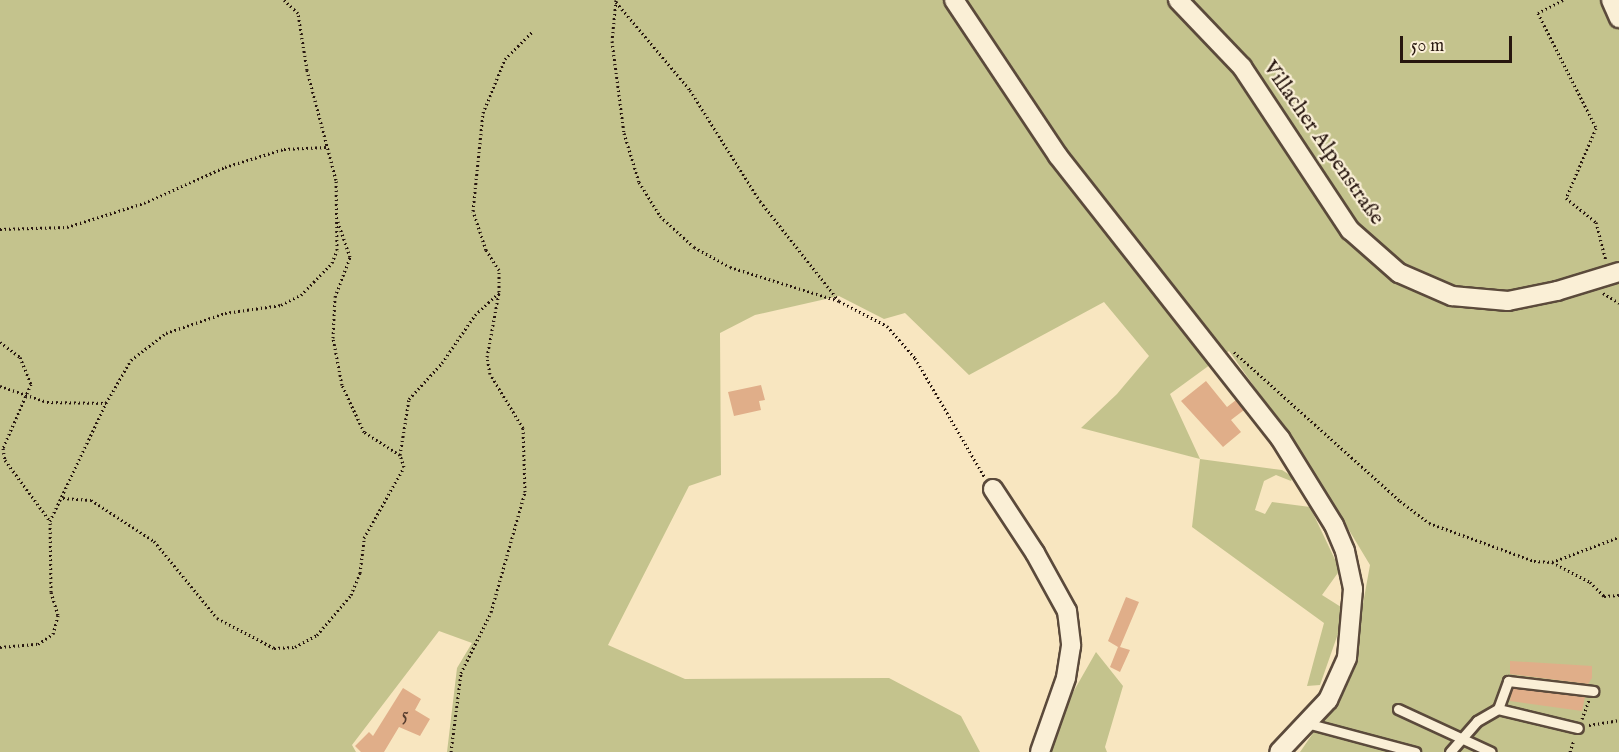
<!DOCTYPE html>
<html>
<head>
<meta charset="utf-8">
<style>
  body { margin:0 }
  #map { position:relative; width:1619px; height:752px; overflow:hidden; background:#f8e6c0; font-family:"IM FELL English",serif }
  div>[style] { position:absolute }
  .green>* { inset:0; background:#c4c38d }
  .building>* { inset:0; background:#e0ae89 }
  .path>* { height:3px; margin-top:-1.5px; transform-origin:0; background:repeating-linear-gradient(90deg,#27160f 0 1.5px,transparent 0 4.5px) }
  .roads { filter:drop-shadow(2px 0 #5b4a3b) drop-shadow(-2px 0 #5b4a3b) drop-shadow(0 2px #5b4a3b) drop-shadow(0 -2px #5b4a3b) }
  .service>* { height:9px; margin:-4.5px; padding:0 4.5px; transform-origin:4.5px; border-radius:4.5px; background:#faefd6 }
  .minor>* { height:18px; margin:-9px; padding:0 9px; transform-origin:9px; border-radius:9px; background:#faefd6 }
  span { translate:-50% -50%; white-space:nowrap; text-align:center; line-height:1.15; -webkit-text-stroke:4.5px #faefd6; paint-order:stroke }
  .number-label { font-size:20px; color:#553c2e }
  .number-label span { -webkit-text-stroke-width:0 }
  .street-label { font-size:22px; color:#27160f }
  .scale { position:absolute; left:1400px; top:36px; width:112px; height:27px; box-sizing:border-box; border:3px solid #27160f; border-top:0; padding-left:8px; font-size:18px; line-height:21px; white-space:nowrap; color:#27160f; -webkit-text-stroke:4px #faefd6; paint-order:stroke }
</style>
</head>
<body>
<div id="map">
  <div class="green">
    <i style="clip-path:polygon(0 0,1619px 0,1619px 752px,1300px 752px,1349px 681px,1370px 565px,1308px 462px,1229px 351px,1170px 394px,1200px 459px,1282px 470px,1293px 477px,1291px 481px,1276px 475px,1264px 481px,1255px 510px,1265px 514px,1272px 502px,1310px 507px,1340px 570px,1322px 595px,1341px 607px,1340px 628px,1320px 685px,1307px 686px,1324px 623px,1192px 527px,1200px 459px,1081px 428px,1117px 394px,1149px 356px,1104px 302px,969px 375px,905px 313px,884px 319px,839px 296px,755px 315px,720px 333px,721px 475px,689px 486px,608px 645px,685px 679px,889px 678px,961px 716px,980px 752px,447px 752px,457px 668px,472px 643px,439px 631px,352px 745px,356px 752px,0 752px)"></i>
    <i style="clip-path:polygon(1096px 652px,1123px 686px,1105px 747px,1107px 752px,1039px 752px)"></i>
  </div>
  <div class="building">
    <i style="clip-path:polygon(1206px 381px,1227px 407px,1236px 400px,1244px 410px,1231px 420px,1241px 432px,1223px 447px,1181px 401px)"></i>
    <i style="clip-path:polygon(761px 385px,765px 400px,759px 401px,761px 410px,734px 416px,728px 392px)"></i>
    <i style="clip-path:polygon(1126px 597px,1139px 602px,1120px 647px,1130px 650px,1120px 672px,1110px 667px,1118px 647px,1108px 641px)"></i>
    <i style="clip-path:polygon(1510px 661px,1592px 666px,1592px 678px,1588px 684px,1510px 674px)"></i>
    <i style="clip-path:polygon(403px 688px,421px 699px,415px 710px,430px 719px,420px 736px,399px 727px,384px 752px,361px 752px,355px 746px,369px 732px,373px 736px)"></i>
    <i style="clip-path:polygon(1512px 690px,1513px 688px,1585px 697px,1582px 711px,1510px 701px)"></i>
  </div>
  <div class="path">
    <i style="left:616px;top:0;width:41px;rotate:95.6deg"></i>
    <i style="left:612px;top:41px;width:93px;rotate:82.6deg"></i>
    <i style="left:624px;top:133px;width:51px;rotate:73deg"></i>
    <i style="left:639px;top:182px;width:40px;rotate:58deg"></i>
    <i style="left:660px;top:216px;width:46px;rotate:42.4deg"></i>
    <i style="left:694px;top:247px;width:41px;rotate:29.1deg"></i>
    <i style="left:730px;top:267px;width:114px;rotate:17.3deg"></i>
    <i style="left:839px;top:301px;width:54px;rotate:27.5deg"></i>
    <i style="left:887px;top:326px;width:43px;rotate:48.8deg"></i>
    <i style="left:915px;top:358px;width:139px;rotate:59.7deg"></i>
    <i style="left:1563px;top:0;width:28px;rotate:153deg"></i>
    <i style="left:1538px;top:13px;width:129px;rotate:63.2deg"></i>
    <i style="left:1596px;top:128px;width:76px;rotate:113.2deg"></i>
    <i style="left:1566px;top:198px;width:38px;rotate:39deg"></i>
    <i style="left:1596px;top:222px;width:40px;rotate:75.6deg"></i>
    <i style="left:616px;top:2px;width:115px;rotate:49.9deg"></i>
    <i style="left:690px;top:90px;width:131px;rotate:57.8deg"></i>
    <i style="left:760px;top:201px;width:127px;rotate:51.7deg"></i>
    <i style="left:0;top:229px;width:67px;rotate:-1.7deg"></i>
    <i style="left:67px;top:227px;width:81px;rotate:-17.3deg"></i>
    <i style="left:144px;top:203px;width:89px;rotate:-24deg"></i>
    <i style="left:225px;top:167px;width:62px;rotate:-17deg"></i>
    <i style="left:284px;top:149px;width:43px;rotate:-2.7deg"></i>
    <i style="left:1603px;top:293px;width:19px;rotate:32deg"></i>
    <i style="left:0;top:342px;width:25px;rotate:37deg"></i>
    <i style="left:20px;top:357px;width:29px;rotate:68deg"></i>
    <i style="left:31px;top:384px;width:70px;rotate:113.6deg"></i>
    <i style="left:3px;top:448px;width:12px;rotate:81deg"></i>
    <i style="left:5px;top:460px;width:76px;rotate:53.6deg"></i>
    <i style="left:1234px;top:352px;width:223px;rotate:41.9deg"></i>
    <i style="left:1400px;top:501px;width:36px;rotate:37deg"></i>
    <i style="left:1429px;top:523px;width:112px;rotate:19.9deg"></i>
    <i style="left:1534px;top:561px;width:18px;rotate:3deg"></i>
    <i style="left:1552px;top:562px;width:72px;rotate:-20.5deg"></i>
    <i style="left:0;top:386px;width:50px;rotate:18.8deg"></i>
    <i style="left:47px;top:402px;width:59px;rotate:1deg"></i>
    <i style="left:400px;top:455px;width:57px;rotate:-80.9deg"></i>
    <i style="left:409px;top:399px;width:49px;rotate:-47.5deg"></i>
    <i style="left:442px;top:363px;width:58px;rotate:-55.5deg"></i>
    <i style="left:475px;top:315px;width:33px;rotate:-43deg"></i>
    <i style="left:63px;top:498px;width:28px;rotate:4deg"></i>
    <i style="left:91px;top:500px;width:75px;rotate:33.1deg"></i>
    <i style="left:154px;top:541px;width:99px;rotate:50.7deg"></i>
    <i style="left:217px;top:618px;width:64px;rotate:27.8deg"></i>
    <i style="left:274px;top:648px;width:21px;rotate:-3deg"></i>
    <i style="left:295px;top:647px;width:25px;rotate:-29deg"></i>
    <i style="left:317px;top:635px;width:52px;rotate:-49.6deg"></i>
    <i style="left:351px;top:595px;width:24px;rotate:-68deg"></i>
    <i style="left:360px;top:573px;width:35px;rotate:-83deg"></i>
    <i style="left:364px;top:538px;width:81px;rotate:-60.6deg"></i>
    <i style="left:404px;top:467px;width:13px;rotate:-108deg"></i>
    <i style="left:400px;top:455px;width:43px;rotate:-147.4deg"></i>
    <i style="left:364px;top:432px;width:52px;rotate:-115.1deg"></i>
    <i style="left:342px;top:385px;width:48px;rotate:-100.8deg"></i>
    <i style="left:333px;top:338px;width:41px;rotate:-87.2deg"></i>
    <i style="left:335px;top:297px;width:43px;rotate:-69.4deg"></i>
    <i style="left:350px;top:257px;width:40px;rotate:-108.9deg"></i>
    <i style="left:1552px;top:562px;width:43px;rotate:27.8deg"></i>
    <i style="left:1590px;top:582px;width:20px;rotate:45deg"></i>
    <i style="left:1604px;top:596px;width:15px;rotate:-4deg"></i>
    <i style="left:0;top:647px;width:38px;rotate:-5deg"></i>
    <i style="left:38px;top:644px;width:18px;rotate:-34deg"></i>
    <i style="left:53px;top:634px;width:20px;rotate:-75deg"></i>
    <i style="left:58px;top:615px;width:24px;rotate:-107deg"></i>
    <i style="left:51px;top:592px;width:71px;rotate:-90.8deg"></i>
    <i style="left:50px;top:521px;width:131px;rotate:-64.6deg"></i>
    <i style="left:106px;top:403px;width:50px;rotate:-59.8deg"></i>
    <i style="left:131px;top:360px;width:44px;rotate:-37.6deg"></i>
    <i style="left:166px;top:333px;width:62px;rotate:-18.7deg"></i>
    <i style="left:225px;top:313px;width:57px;rotate:-8.1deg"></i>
    <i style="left:281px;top:305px;width:22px;rotate:-27deg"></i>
    <i style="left:301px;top:295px;width:45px;rotate:-45.9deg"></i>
    <i style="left:332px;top:263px;width:14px;rotate:-69deg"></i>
    <i style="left:337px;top:250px;width:70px;rotate:-90.8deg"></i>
    <i style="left:336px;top:180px;width:114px;rotate:-104.8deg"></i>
    <i style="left:307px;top:70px;width:58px;rotate:-99deg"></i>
    <i style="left:298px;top:13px;width:19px;rotate:-137deg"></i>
    <i style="left:1582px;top:719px;width:20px;rotate:-70deg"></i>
    <i style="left:1589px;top:725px;width:30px;rotate:-9deg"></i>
    <i style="left:451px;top:752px;width:80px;rotate:-82.8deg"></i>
    <i style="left:461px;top:673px;width:68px;rotate:-63.8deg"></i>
    <i style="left:491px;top:612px;width:125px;rotate:-74.2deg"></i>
    <i style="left:525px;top:492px;width:64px;rotate:-91.8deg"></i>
    <i style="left:523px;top:428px;width:63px;rotate:-121.4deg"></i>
    <i style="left:490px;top:374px;width:17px;rotate:-100deg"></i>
    <i style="left:487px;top:357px;width:66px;rotate:-79.5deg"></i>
    <i style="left:499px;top:292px;width:22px;rotate:-90deg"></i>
    <i style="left:499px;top:270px;width:24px;rotate:-123deg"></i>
    <i style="left:486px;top:250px;width:41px;rotate:-108.4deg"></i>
    <i style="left:473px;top:211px;width:99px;rotate:-84.2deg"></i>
    <i style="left:483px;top:113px;width:58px;rotate:-67.8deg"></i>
    <i style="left:505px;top:59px;width:38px;rotate:-45deg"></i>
    <i style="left:1570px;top:752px;width:13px;rotate:-72deg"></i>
  </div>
  <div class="roads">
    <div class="service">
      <i style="left:1398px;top:709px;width:102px;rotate:24.8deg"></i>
      <i style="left:1498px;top:709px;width:30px;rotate:-70deg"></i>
      <i style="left:1508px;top:681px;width:86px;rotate:6.7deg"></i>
      <i style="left:1310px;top:724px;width:109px;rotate:14.9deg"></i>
      <i style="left:1450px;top:752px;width:41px;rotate:-48.9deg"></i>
      <i style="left:1477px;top:721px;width:24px;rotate:-30deg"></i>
      <i style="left:1498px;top:709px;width:82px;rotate:13.4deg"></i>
    </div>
    <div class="minor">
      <i style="left:954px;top:0;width:187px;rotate:56.3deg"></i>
      <i style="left:1058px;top:156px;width:359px;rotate:51.8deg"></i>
      <i style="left:1280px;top:438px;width:102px;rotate:58.2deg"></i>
      <i style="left:1334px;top:525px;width:28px;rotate:67deg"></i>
      <i style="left:1345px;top:551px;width:39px;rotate:78deg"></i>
      <i style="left:1353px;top:589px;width:69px;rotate:95deg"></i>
      <i style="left:1347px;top:658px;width:46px;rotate:114.3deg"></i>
      <i style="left:1328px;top:700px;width:71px;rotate:133.3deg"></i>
      <i style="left:1178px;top:0;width:93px;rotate:46.3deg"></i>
      <i style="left:1242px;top:67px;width:196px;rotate:56.5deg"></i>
      <i style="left:1350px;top:230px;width:65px;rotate:41.3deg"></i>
      <i style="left:1399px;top:273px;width:58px;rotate:23.5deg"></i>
      <i style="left:1452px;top:296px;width:56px;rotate:5.1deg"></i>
      <i style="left:1508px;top:301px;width:50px;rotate:-11.5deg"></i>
      <i style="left:1557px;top:291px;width:65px;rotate:-17deg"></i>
      <i style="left:1611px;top:0;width:20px;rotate:66deg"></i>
      <i style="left:993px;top:489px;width:77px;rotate:56.7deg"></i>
      <i style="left:1035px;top:553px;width:66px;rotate:61.1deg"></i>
      <i style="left:1067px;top:611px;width:35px;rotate:83deg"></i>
      <i style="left:1071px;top:646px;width:32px;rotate:99deg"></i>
      <i style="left:1066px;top:678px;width:78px;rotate:109.4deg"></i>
    </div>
  </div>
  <div class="number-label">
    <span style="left:405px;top:714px">5</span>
  </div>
  <div class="street-label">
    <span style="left:1323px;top:143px;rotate:55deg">Villacher Alpenstraße</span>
  </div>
  <div class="scale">50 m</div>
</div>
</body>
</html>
